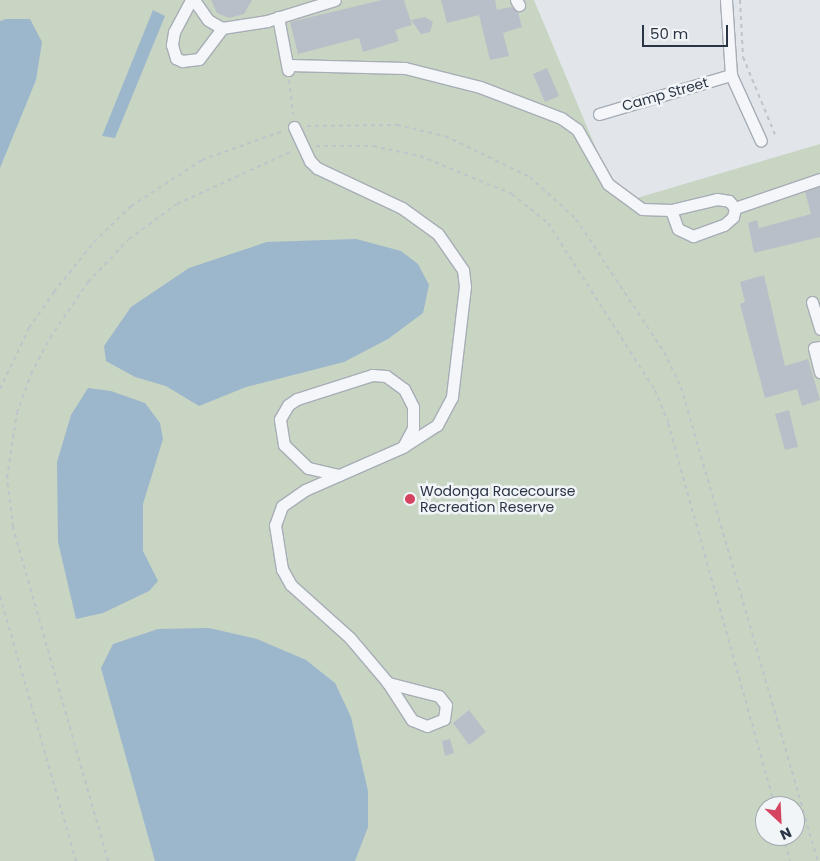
<!DOCTYPE html>
<html>
<head>
<meta charset="utf-8">
<style>
  body { margin:0 }
  #map { position:relative; width:820px; height:861px; overflow:hidden; background:#e2e6eb; font-family:Poppins,sans-serif }
  div>[style] { position:absolute }
  .green>* { inset:0; background:#c8d5c3 }
  .water>* { inset:0; background:#9cb6cc }
  .building>* { inset:0; background:#b9bfc9 }
  .path>* { height:2px; margin-top:-1px; transform-origin:0; background:repeating-linear-gradient(90deg,#c0c4ca 0 4px,transparent 0 8px) }
  .roads { filter:drop-shadow(1px 0 #a7adb6) drop-shadow(-1px 0 #a7adb6) drop-shadow(0 1px #a7adb6) drop-shadow(0 -1px #a7adb6) }
  .minor>* { height:11px; margin:-5.5px; padding:0 5.5px; transform-origin:5.5px; border-radius:5.5px; background:#f5f6f9 }
  .dots>* { width:14px; height:14px; translate:-50% -50%; box-sizing:border-box; border:2px solid #f2f5f8; border-radius:50% }
  span { translate:-50% -50%; white-space:nowrap; text-align:center; line-height:1.15; -webkit-text-stroke:5px #f2f5f8; paint-order:stroke }
  .street-label { font-size:14px; color:#293444 }
  .poi-label { font-size:14px; color:#293444 }
  .left { translate:0 -50%; text-align:left }
  .north { position:absolute; left:755px; top:796px; width:50px; height:50px; box-sizing:border-box; background:#f2f5f8; border:1px solid #a2a8b0; border-radius:50%; rotate:155deg; font-size:14px; font-weight:700; line-height:20px; text-align:center; color:#293444 }
  .north::after { content:''; display:block; margin:auto; width:18px; height:22px; background:#d44360; clip-path:polygon(50% 0,100% 100%,50% 72%,0 100%) }
  .scale { position:absolute; left:642px; top:25px; width:86px; height:22px; box-sizing:border-box; border:2px solid #293444; border-top:0; padding-left:6px; font-size:15px; line-height:18px; white-space:nowrap; color:#293444; -webkit-text-stroke:4px #f2f5f8; paint-order:stroke }
</style>
</head>
<body>
<div id="map">
  <div class="green">
    <i style="clip-path:polygon(evenodd,0 0,534px 0,613px 189px,630px 200px,820px 144px,820px 861px,0 861px,0 0,765px 806px,795px 806px,795px 836px,765px 836px,765px 806px)"></i>
  </div>
  <div class="water">
    <i style="clip-path:polygon(153px 10px,165px 16px,115px 138px,102px 136px)"></i>
    <i style="clip-path:polygon(6px 19px,30px 19px,42px 42px,36px 80px,0 168px,0 21px)"></i>
    <i style="clip-path:polygon(356px 239px,401px 251px,418px 264px,429px 285px,423px 313px,388px 339px,344px 362px,246px 387px,199px 406px,166px 386px,135px 377px,106px 361px,104px 346px,131px 307px,189px 268px,267px 242px)"></i>
    <i style="clip-path:polygon(88px 388px,111px 391px,145px 403px,160px 423px,163px 439px,143px 504px,143px 551px,158px 581px,149px 591px,103px 613px,76px 619px,58px 542px,57px 462px,71px 415px)"></i>
    <i style="clip-path:polygon(209px 628px,257px 639px,306px 660px,335px 683px,351px 717px,368px 791px,368px 827px,355px 861px,155px 861px,101px 668px,113px 644px,158px 629px)"></i>
  </div>
  <div class="building">
    <i style="clip-path:polygon(211px 0,252px 0,244px 14px,229px 18px,217px 13px)"></i>
    <i style="clip-path:polygon(382px 0,404px 0,412px 25px,395px 30px,399px 41px,363px 52px,359px 38px,298px 54px,290px 22px)"></i>
    <i style="clip-path:polygon(441px 0,495px 0,497px 10px,511px 7px,518px 12px,522px 27px,503px 33px,509px 56px,490px 60px,479px 15px,447px 23px)"></i>
    <i style="clip-path:polygon(425px 17px,433px 22px,430px 32px,421px 34px,411px 20px)"></i>
    <i style="clip-path:polygon(547px 68px,559px 96px,545px 102px,533px 74px)"></i>
    <i style="clip-path:polygon(820px 187px,820px 237px,754px 253px,748px 223px,757px 220px,759px 228px,811px 214px,805px 192px)"></i>
    <i style="clip-path:polygon(764px 275px,785px 366px,808px 359px,820px 400px,802px 406px,797px 389px,765px 398px,740px 304px,745px 302px,740px 282px)"></i>
    <i style="clip-path:polygon(789px 410px,798px 447px,785px 450px,775px 414px)"></i>
    <i style="clip-path:polygon(469px 710px,486px 732px,469px 745px,453px 723px)"></i>
    <i style="clip-path:polygon(450px 739px,454px 753px,445px 756px,442px 741px)"></i>
  </div>
  <div class="path">
    <i style="left:740px;top:0;width:57px;rotate:87deg"></i>
    <i style="left:743px;top:57px;width:87px;rotate:67.6deg"></i>
    <i style="left:289px;top:80px;width:35px;rotate:83deg"></i>
    <i style="left:307px;top:126px;width:90px;rotate:-0.6deg"></i>
    <i style="left:397px;top:125px;width:49px;rotate:12.9deg"></i>
    <i style="left:445px;top:136px;width:94px;rotate:25.8deg"></i>
    <i style="left:530px;top:177px;width:62px;rotate:42.4deg"></i>
    <i style="left:576px;top:219px;width:159px;rotate:56.5deg"></i>
    <i style="left:664px;top:352px;width:39px;rotate:64deg"></i>
    <i style="left:681px;top:387px;width:493px;rotate:73.9deg"></i>
    <i style="left:316px;top:146px;width:57px"></i>
    <i style="left:373px;top:146px;width:48px;rotate:12deg"></i>
    <i style="left:420px;top:156px;width:100px;rotate:22.4deg"></i>
    <i style="left:512px;top:194px;width:46px;rotate:38.9deg"></i>
    <i style="left:548px;top:223px;width:198px;rotate:57.4deg"></i>
    <i style="left:655px;top:390px;width:35px;rotate:68deg"></i>
    <i style="left:668px;top:423px;width:398px;rotate:74.4deg"></i>
    <i style="left:0;top:389px;width:68px;rotate:-64.6deg"></i>
    <i style="left:29px;top:328px;width:44px;rotate:-55.2deg"></i>
    <i style="left:54px;top:292px;width:64px;rotate:-51.3deg"></i>
    <i style="left:94px;top:242px;width:52px;rotate:-44.2deg"></i>
    <i style="left:131px;top:206px;width:85px;rotate:-32.9deg"></i>
    <i style="left:202px;top:160px;width:86px;rotate:-19.7deg"></i>
    <i style="left:0;top:596px;width:276px;rotate:74deg"></i>
    <i style="left:783px;top:836px;width:26px;rotate:74deg"></i>
    <i style="left:108px;top:861px;width:347px;rotate:-105.9deg"></i>
    <i style="left:13px;top:527px;width:49px;rotate:-97deg"></i>
    <i style="left:7px;top:478px;width:66px;rotate:-81.3deg"></i>
    <i style="left:17px;top:413px;width:41px;rotate:-70.3deg"></i>
    <i style="left:31px;top:374px;width:41px;rotate:-62.2deg"></i>
    <i style="left:50px;top:338px;width:68px;rotate:-55.8deg"></i>
    <i style="left:88px;top:282px;width:59px;rotate:-46.4deg"></i>
    <i style="left:129px;top:239px;width:59px;rotate:-36.1deg"></i>
    <i style="left:177px;top:204px;width:127px;rotate:-24.7deg"></i>
  </div>
  <div class="roads">
    <div class="minor">
      <i style="left:191px;top:0;width:36px;rotate:118deg"></i>
      <i style="left:174px;top:32px;width:13px;rotate:99deg"></i>
      <i style="left:172px;top:45px;width:14px;rotate:73deg"></i>
      <i style="left:176px;top:58px;width:7px;rotate:27deg"></i>
      <i style="left:182px;top:61px;width:17px;rotate:-7deg"></i>
      <i style="left:199px;top:59px;width:39px;rotate:-53deg"></i>
      <i style="left:194px;top:0;width:24px;rotate:55deg"></i>
      <i style="left:208px;top:20px;width:16px;rotate:30deg"></i>
      <i style="left:222px;top:28px;width:46px;rotate:-8.8deg"></i>
      <i style="left:267px;top:21px;width:71px;rotate:-17.2deg"></i>
      <i style="left:516px;top:0;width:6px;rotate:59deg"></i>
      <i style="left:726px;top:0;width:75px;rotate:86.2deg"></i>
      <i style="left:731px;top:75px;width:72px;rotate:65.6deg"></i>
      <i style="left:278px;top:17px;width:54px;rotate:79.3deg"></i>
      <i style="left:289px;top:65px;width:116px;rotate:1.5deg"></i>
      <i style="left:405px;top:68px;width:77px;rotate:14.2deg"></i>
      <i style="left:480px;top:87px;width:87px;rotate:20.9deg"></i>
      <i style="left:561px;top:118px;width:19px;rotate:35deg"></i>
      <i style="left:577px;top:129px;width:63px;rotate:60.6deg"></i>
      <i style="left:608px;top:184px;width:42px;rotate:36.3deg"></i>
      <i style="left:642px;top:209px;width:29px;rotate:2deg"></i>
      <i style="left:671px;top:210px;width:47px;rotate:-13.4deg"></i>
      <i style="left:717px;top:199px;width:12px;rotate:9deg"></i>
      <i style="left:729px;top:201px;width:9px;rotate:49deg"></i>
      <i style="left:735px;top:208px;width:90px;rotate:-18.8deg"></i>
      <i style="left:599px;top:114px;width:138px;rotate:-16.5deg"></i>
      <i style="left:294px;top:127px;width:38px;rotate:65deg"></i>
      <i style="left:310px;top:161px;width:10px;rotate:45deg"></i>
      <i style="left:317px;top:168px;width:94px;rotate:25.2deg"></i>
      <i style="left:402px;top:208px;width:44px;rotate:35.8deg"></i>
      <i style="left:438px;top:234px;width:44px;rotate:55.2deg"></i>
      <i style="left:463px;top:270px;width:16px;rotate:83deg"></i>
      <i style="left:465px;top:286px;width:112px;rotate:96.7deg"></i>
      <i style="left:452px;top:397px;width:32px;rotate:118deg"></i>
      <i style="left:437px;top:425px;width:40px;rotate:147.1deg"></i>
      <i style="left:403px;top:447px;width:107px;rotate:156.3deg"></i>
      <i style="left:305px;top:490px;width:28px;rotate:145deg"></i>
      <i style="left:282px;top:506px;width:20px;rotate:110deg"></i>
      <i style="left:275px;top:525px;width:45px;rotate:81deg"></i>
      <i style="left:282px;top:569px;width:18px;rotate:61deg"></i>
      <i style="left:291px;top:585px;width:79px;rotate:41.9deg"></i>
      <i style="left:350px;top:638px;width:59px;rotate:49.8deg"></i>
      <i style="left:388px;top:683px;width:44px;rotate:57deg"></i>
      <i style="left:412px;top:720px;width:16px;rotate:22deg"></i>
      <i style="left:427px;top:726px;width:18px;rotate:-22deg"></i>
      <i style="left:444px;top:719px;width:14px;rotate:-82deg"></i>
      <i style="left:446px;top:705px;width:11px;rotate:-128deg"></i>
      <i style="left:439px;top:696px;width:53px;rotate:-165.7deg"></i>
      <i style="left:671px;top:210px;width:20px;rotate:70deg"></i>
      <i style="left:678px;top:229px;width:17px;rotate:25deg"></i>
      <i style="left:693px;top:236px;width:33px;rotate:-20deg"></i>
      <i style="left:724px;top:225px;width:12px;rotate:-42deg"></i>
      <i style="left:733px;top:217px;width:9px;rotate:-77deg"></i>
      <i style="left:812px;top:302px;width:28px;rotate:73deg"></i>
      <i style="left:820px;top:347px;width:6px;rotate:171deg"></i>
      <i style="left:814px;top:348px;width:25px;rotate:76deg"></i>
      <i style="left:339px;top:475px;width:32px;rotate:-167deg"></i>
      <i style="left:308px;top:468px;width:33px;rotate:-136deg"></i>
      <i style="left:284px;top:445px;width:26px;rotate:-99deg"></i>
      <i style="left:280px;top:419px;width:16px;rotate:-60deg"></i>
      <i style="left:288px;top:405px;width:11px;rotate:-34deg"></i>
      <i style="left:297px;top:399px;width:79px;rotate:-17.7deg"></i>
      <i style="left:372px;top:375px;width:14px;rotate:4deg"></i>
      <i style="left:386px;top:376px;width:22px;rotate:36deg"></i>
      <i style="left:404px;top:389px;width:20px;rotate:63deg"></i>
      <i style="left:413px;top:407px;width:21px;rotate:90deg"></i>
      <i style="left:413px;top:428px;width:21px;rotate:118deg"></i>
    </div>
  </div>
  <div class="dots">
    <i style="left:410px;top:499px;background:#d44360"></i>
  </div>
  <div class="street-label">
    <span style="left:665px;top:94px;rotate:-16deg">Camp Street</span>
  </div>
  <div class="poi-label">
    <span class="left" style="left:420px;top:499px">Wodonga Racecourse<br>Recreation Reserve</span>
  </div>
  <div class="north">N</div>
  <div class="scale">50 m</div>
</div>
</body>
</html>
